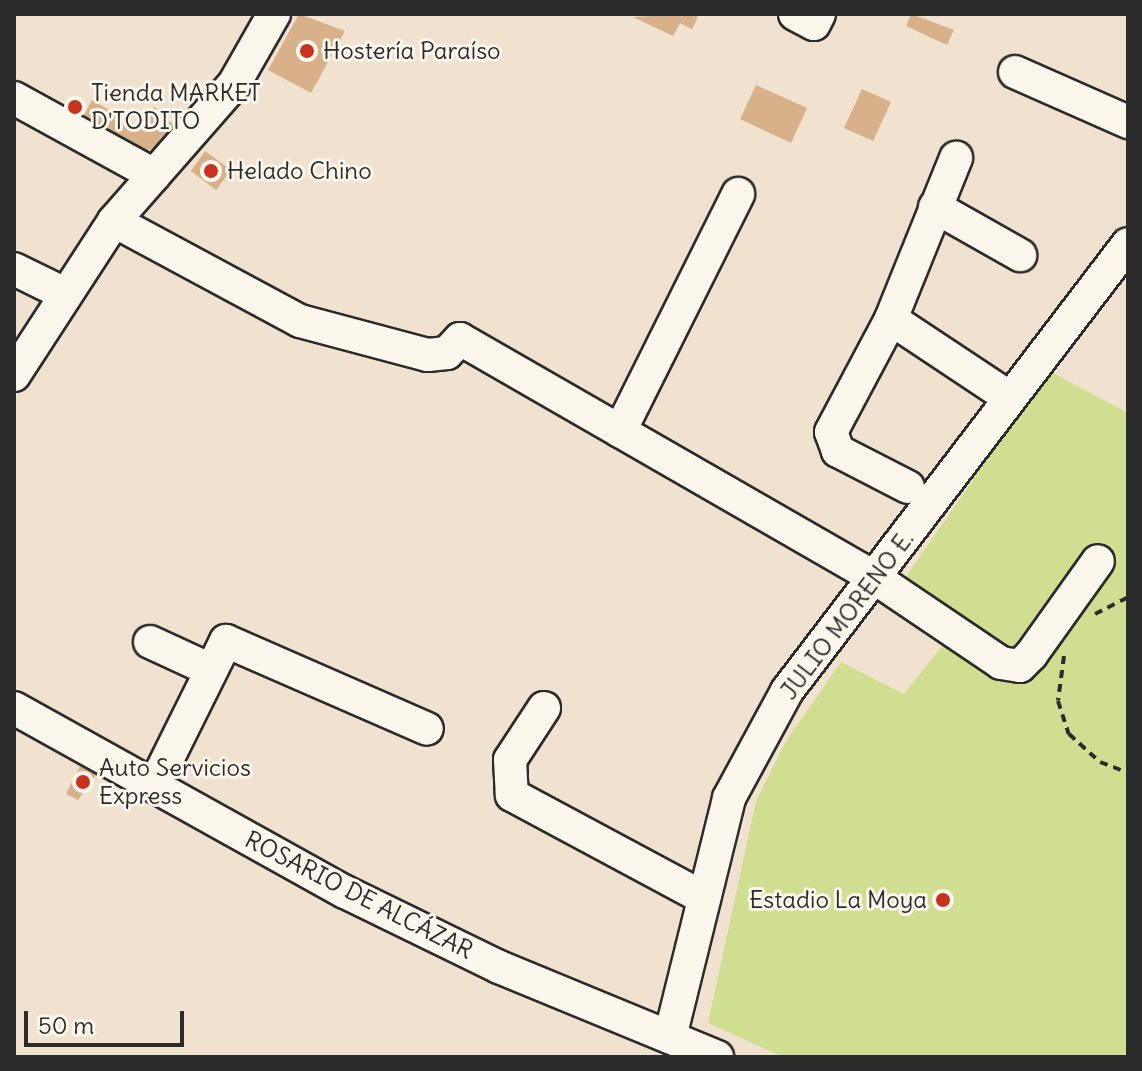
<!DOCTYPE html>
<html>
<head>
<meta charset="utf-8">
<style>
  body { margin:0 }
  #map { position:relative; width:1142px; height:1071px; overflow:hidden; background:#f0e2ce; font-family:Delius,sans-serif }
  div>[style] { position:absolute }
  .green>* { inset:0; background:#d0de91 }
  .building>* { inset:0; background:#d8b089 }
  .path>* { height:4px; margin-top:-2px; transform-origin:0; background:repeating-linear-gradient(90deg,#2b2b2b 0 8px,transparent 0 14px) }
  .roads { filter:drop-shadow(2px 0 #2b2b2b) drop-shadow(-2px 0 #2b2b2b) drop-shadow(0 2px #2b2b2b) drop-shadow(0 -2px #2b2b2b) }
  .minor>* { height:32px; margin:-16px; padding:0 16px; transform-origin:16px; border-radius:16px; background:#fbf7ec }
  .dots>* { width:22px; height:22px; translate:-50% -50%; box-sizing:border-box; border:4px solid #fbf7ec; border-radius:50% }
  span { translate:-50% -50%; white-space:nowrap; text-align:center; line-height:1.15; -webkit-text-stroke:6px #fbf7ec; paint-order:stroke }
  .poi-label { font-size:24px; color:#2b2b2b }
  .left { translate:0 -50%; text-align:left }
  .right { translate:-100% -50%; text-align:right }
  .street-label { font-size:24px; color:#2b2b2b }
  .frame { position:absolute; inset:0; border:16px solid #2b2b2b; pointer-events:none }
  .scale { position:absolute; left:24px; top:1011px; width:160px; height:36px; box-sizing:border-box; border:4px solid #2b2b2b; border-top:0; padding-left:10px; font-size:24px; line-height:28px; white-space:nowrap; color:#2b2b2b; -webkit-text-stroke:6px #fbf7ec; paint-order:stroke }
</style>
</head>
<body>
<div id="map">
  <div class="green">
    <i style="clip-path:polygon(1049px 371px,1128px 413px,1128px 1057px,783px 1057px,708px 1023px,756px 801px,786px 741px,841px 662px,904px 694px,953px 632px,898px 588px)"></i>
  </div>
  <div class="building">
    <i style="clip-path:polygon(299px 14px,345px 31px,311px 93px,268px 70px)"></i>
    <i style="clip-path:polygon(691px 14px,698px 17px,692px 29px,680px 23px,673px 36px,633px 17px)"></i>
    <i style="clip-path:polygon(911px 14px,954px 30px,947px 45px,906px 26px)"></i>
    <i style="clip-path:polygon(756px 85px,807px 108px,791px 143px,740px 119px)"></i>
    <i style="clip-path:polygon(862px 89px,891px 102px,873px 141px,844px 128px)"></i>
    <i style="clip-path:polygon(92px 100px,137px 126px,154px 107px,177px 128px,158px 149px,145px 150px,84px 115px)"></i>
    <i style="clip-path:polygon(205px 151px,231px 170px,216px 190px,191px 171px)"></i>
    <i style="clip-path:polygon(83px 760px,100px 769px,78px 800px,66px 794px)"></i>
  </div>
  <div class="path">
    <i style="left:1095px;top:614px;width:37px;rotate:-27deg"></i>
    <i style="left:1064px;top:656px;width:45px;rotate:97.6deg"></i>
    <i style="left:1058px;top:701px;width:35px;rotate:72deg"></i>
    <i style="left:1069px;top:734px;width:42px;rotate:42.1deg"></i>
    <i style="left:1100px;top:762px;width:30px;rotate:21deg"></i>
  </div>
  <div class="roads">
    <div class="minor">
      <i style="left:795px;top:14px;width:21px;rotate:28deg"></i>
      <i style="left:814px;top:24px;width:11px;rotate:-63deg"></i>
      <i style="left:1015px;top:72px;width:124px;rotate:23.9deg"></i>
      <i style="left:14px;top:98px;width:160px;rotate:28.8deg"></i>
      <i style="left:935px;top:207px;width:98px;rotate:29.5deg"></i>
      <i style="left:114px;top:221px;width:211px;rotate:28.3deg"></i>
      <i style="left:300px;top:321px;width:132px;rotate:14.9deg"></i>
      <i style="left:428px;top:355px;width:19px;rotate:-6deg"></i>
      <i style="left:447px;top:353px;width:19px;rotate:-47deg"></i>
      <i style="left:460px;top:339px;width:479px;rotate:29.9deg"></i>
      <i style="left:875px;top:578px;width:152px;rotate:34deg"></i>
      <i style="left:1001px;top:663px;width:19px;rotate:9deg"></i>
      <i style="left:1020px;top:666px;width:16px;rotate:-45deg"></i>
      <i style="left:1031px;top:655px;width:115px;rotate:-54.5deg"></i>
      <i style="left:14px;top:269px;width:57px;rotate:26.1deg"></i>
      <i style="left:891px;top:319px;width:143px;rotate:33.6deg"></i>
      <i style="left:14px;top:375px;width:184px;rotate:-57deg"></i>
      <i style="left:114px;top:221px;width:182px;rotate:-48.8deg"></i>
      <i style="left:234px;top:84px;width:81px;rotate:-60.3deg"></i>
      <i style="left:620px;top:431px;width:265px;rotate:-63.5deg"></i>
      <i style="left:908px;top:487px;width:79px;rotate:-152.8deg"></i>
      <i style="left:838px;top:451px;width:20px;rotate:-110deg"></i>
      <i style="left:831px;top:432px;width:128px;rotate:-62deg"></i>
      <i style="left:891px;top:319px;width:174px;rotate:-68deg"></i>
      <i style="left:150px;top:642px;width:67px;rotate:24.7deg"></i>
      <i style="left:14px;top:708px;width:379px;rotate:29.1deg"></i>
      <i style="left:345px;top:892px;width:171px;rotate:26deg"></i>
      <i style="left:499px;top:967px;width:236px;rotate:22.4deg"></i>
      <i style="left:544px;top:708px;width:62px;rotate:123.2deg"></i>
      <i style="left:510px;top:760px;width:35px;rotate:87deg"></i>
      <i style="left:512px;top:795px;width:218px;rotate:28.2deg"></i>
      <i style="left:154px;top:786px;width:162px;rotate:-63.6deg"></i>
      <i style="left:226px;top:641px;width:219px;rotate:23.6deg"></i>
      <i style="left:670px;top:1037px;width:246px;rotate:-76.1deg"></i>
      <i style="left:729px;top:798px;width:122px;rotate:-61.5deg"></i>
      <i style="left:787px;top:691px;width:562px;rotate:-52.66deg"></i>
    </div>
  </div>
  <div class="dots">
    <i style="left:307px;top:51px;background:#c8321e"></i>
    <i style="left:75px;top:107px;background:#c8321e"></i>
    <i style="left:211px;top:171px;background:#c8321e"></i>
    <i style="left:83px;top:782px;background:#c8321e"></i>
    <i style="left:943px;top:900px;background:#c8321e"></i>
  </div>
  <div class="poi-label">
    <span class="left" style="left:323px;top:51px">Hostería Paraíso</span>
    <span class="left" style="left:91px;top:107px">Tienda MARKET<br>D'TODITO</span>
    <span class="left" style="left:227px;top:171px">Helado Chino</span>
    <span class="left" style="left:99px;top:782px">Auto Servicios<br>Express</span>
    <span class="right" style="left:927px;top:900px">Estadio La Moya</span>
  </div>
  <div class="street-label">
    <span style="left:847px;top:615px;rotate:-53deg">JULIO MORENO E.</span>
    <span style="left:359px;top:895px;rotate:27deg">ROSARIO DE ALCÁZAR</span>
  </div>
  <div class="frame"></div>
  <div class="scale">50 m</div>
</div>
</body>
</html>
